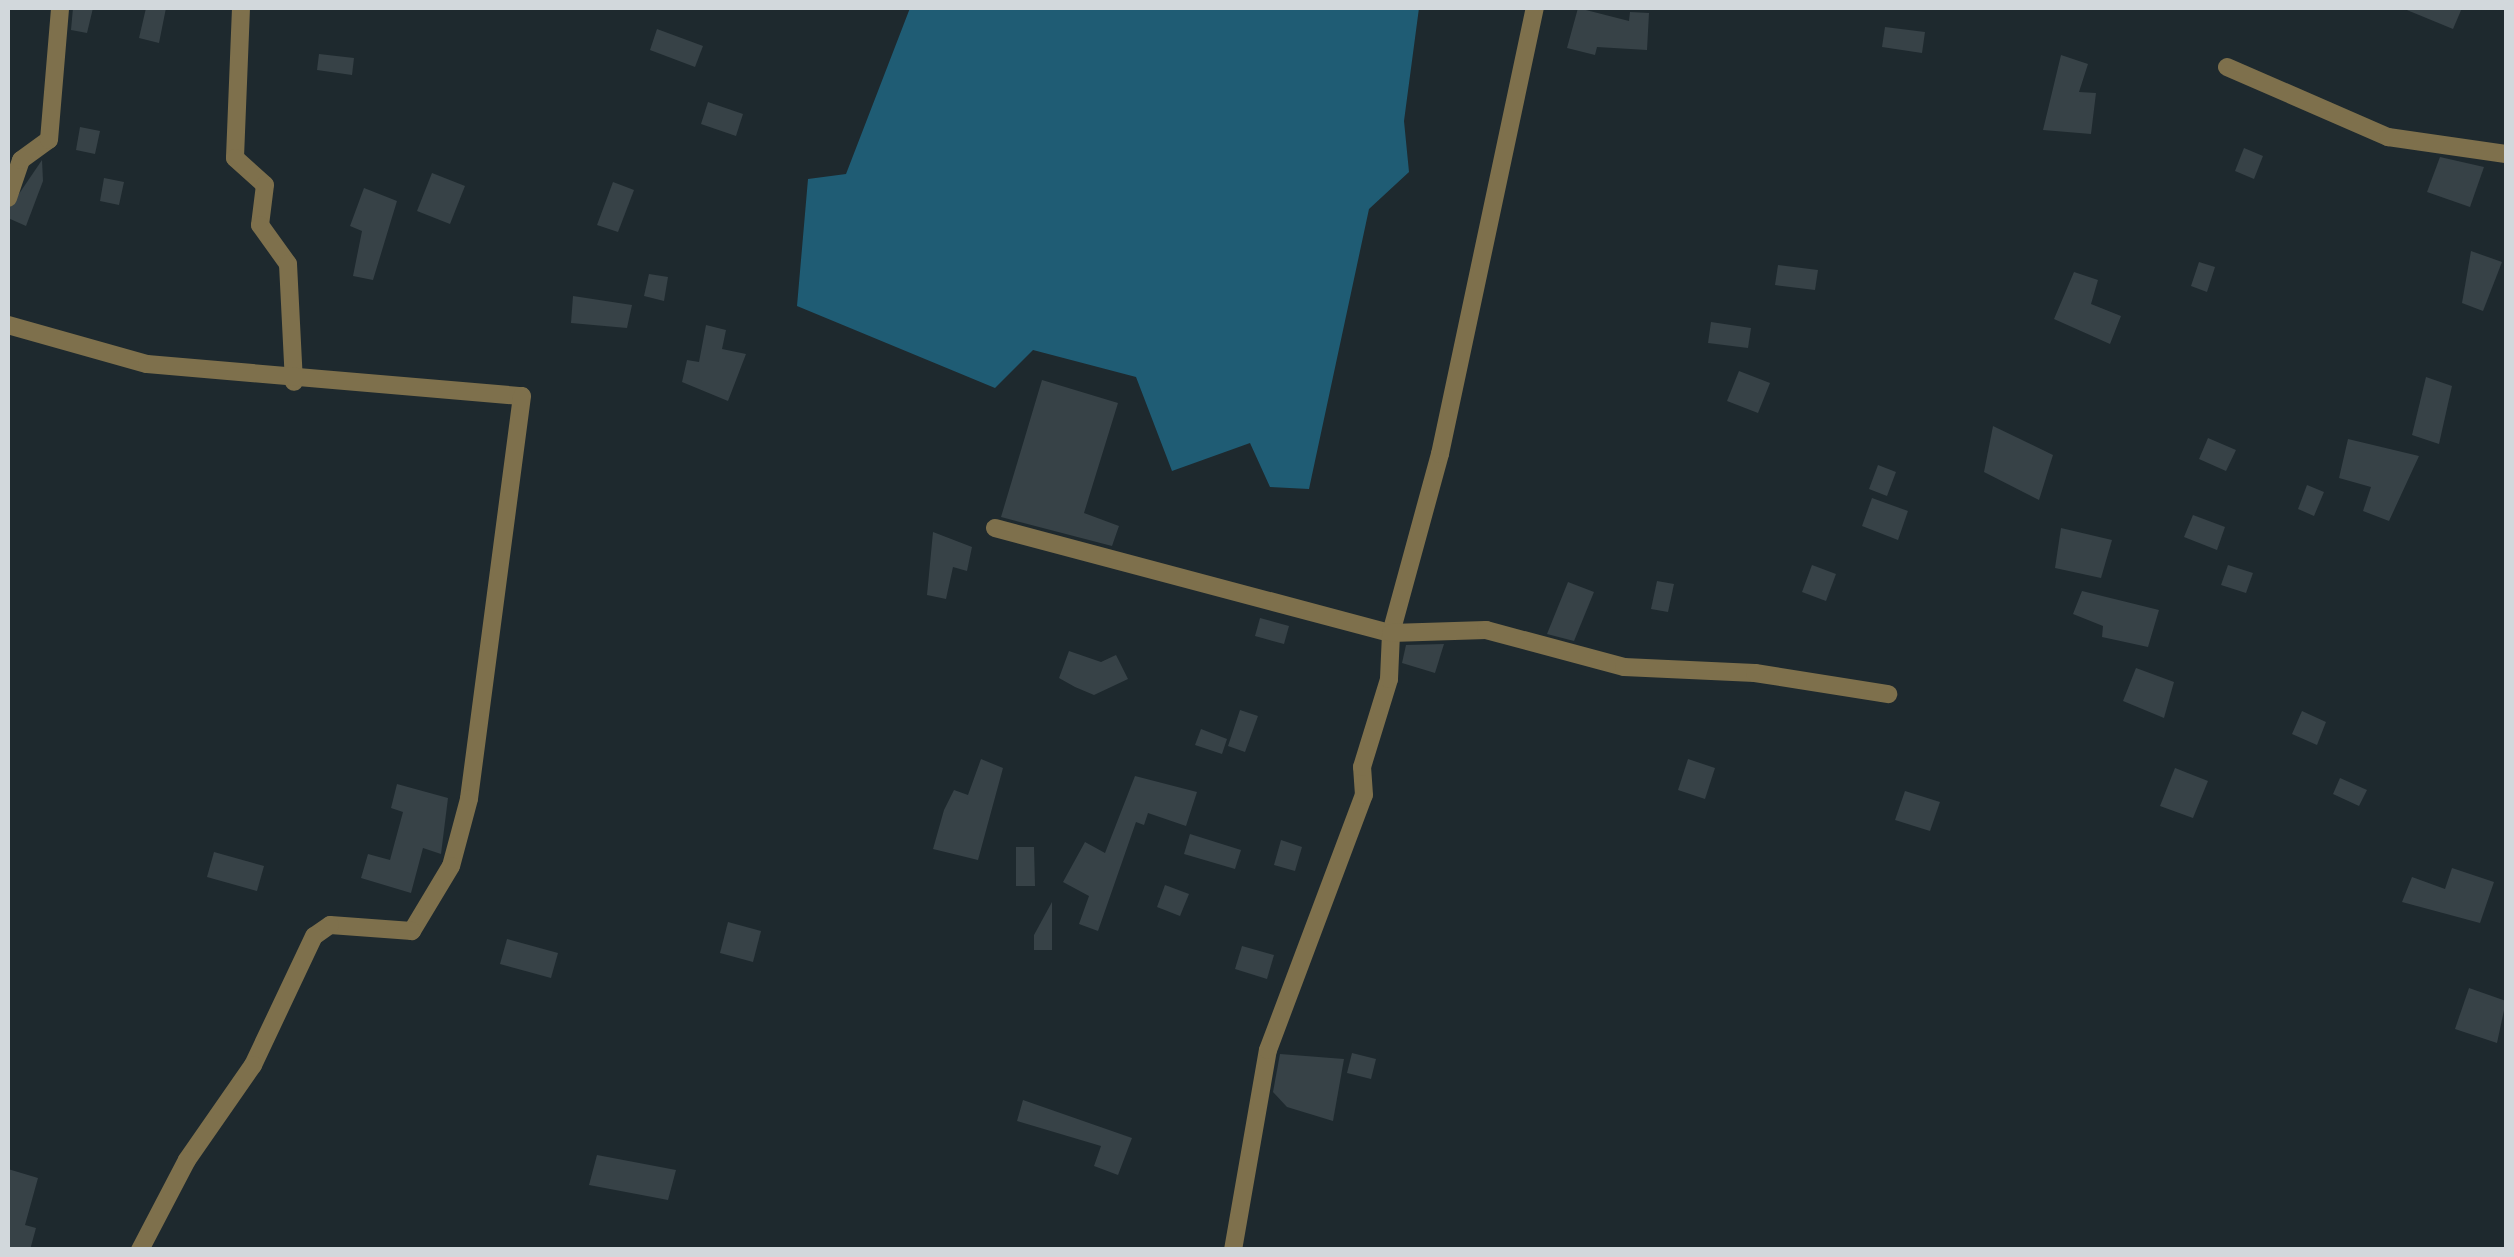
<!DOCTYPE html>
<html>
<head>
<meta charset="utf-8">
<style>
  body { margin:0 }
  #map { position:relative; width:2514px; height:1257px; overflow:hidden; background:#1e292e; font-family:"Zilla Slab",serif }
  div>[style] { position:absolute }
  .water>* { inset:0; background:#1f5c74 }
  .building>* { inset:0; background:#374247 }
  .minor>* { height:18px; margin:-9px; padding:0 9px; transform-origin:9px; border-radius:9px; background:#7e704c }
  span { translate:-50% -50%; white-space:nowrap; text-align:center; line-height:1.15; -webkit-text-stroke:8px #1e292e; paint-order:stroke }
  .frame { position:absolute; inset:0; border:10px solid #d2d8dc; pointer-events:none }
</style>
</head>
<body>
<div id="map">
  <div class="water">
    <i style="clip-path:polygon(910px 8px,1419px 8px,1404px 121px,1409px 172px,1369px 209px,1309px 489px,1270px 487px,1250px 443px,1172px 471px,1136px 377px,1033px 350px,995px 388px,797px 306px,808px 179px,846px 174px)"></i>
  </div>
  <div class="building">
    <i style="clip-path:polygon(73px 8px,93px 8px,87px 33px,71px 30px)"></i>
    <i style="clip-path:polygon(146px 8px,166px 8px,159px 43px,139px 38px)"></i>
    <i style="clip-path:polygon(1578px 8px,1629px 21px,1630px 12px,1649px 13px,1647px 50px,1597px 47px,1595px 55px,1567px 48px)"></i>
    <i style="clip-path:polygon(2402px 8px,2462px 8px,2453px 29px)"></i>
    <i style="clip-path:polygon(1885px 27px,1925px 32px,1922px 53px,1882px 47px)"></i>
    <i style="clip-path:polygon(657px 29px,703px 46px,695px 67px,650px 50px)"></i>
    <i style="clip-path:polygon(319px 54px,354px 58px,352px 75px,317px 70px)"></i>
    <i style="clip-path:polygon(2061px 55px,2088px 64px,2079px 92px,2096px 93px,2091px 134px,2043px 130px)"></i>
    <i style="clip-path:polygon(708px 102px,743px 114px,736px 136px,701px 124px)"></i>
    <i style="clip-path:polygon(80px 127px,100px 131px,95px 154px,76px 150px)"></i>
    <i style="clip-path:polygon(2244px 148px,2263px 156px,2254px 179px,2235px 171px)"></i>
    <i style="clip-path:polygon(2440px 157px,2484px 167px,2470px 207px,2427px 192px)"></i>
    <i style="clip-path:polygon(42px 160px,43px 181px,26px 226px,8px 218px,8px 210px)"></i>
    <i style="clip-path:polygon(432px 173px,465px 186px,450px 224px,417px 211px)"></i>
    <i style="clip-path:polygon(104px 178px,124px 182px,119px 205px,100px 201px)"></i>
    <i style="clip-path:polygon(613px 182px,634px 190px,618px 232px,597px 225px)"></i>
    <i style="clip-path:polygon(364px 188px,397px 201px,373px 280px,353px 276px,362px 231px,350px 226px)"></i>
    <i style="clip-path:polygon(2471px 251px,2502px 262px,2483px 311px,2462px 303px)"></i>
    <i style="clip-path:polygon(2199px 262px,2215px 267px,2207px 292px,2191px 286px)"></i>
    <i style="clip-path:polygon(1778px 265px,1818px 270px,1815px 290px,1775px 285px)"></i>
    <i style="clip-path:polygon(2074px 272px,2098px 280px,2091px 304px,2121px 316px,2110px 344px,2054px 319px)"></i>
    <i style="clip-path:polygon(649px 274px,668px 277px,664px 301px,644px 296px)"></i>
    <i style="clip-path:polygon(573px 296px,632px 305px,627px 328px,571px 323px)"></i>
    <i style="clip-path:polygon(1711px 322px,1751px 328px,1748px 348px,1708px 343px)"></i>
    <i style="clip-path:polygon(706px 325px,726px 330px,722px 349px,746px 354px,728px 401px,682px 382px,687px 360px,699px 362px)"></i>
    <i style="clip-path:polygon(1739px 371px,1770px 383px,1758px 413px,1727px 401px)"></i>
    <i style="clip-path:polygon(2426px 377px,2452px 386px,2439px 444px,2412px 435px)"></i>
    <i style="clip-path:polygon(1042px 380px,1118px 403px,1084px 513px,1119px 526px,1112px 546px,1001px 517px)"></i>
    <i style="clip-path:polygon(1993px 426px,2053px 455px,2039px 500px,1984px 472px)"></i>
    <i style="clip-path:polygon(2208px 438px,2236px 450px,2226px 471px,2199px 459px)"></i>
    <i style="clip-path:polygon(2348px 439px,2419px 456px,2389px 521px,2363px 511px,2371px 487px,2339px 478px)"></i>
    <i style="clip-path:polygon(1878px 465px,1896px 472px,1887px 496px,1869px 489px)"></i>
    <i style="clip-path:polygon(2307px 485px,2324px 492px,2314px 516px,2298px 509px)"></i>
    <i style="clip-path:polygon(1872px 498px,1908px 511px,1898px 540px,1862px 526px)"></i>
    <i style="clip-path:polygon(2193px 515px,2225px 527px,2217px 550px,2184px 537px)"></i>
    <i style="clip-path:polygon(2061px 528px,2112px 540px,2101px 578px,2055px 568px)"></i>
    <i style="clip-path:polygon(933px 532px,972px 547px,967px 571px,953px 567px,946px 599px,927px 595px)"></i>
    <i style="clip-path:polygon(1812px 565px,1836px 574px,1826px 601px,1802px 592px)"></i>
    <i style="clip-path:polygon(2228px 565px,2253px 573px,2246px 593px,2221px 585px)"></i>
    <i style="clip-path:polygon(1657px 581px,1674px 584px,1668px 612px,1651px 609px)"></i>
    <i style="clip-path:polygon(1568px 582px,1594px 592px,1574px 641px,1547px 634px)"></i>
    <i style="clip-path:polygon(2082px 591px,2159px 610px,2148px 647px,2102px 637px,2103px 626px,2073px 614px)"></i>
    <i style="clip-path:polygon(1260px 618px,1289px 626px,1284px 644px,1255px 636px)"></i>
    <i style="clip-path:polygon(1444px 644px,1435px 673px,1402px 663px,1406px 645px)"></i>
    <i style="clip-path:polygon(1069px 651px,1101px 662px,1116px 655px,1128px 679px,1094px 695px,1075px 687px,1059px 678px)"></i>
    <i style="clip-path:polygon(2136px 668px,2174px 682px,2164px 718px,2123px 701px)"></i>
    <i style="clip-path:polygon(1240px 710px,1258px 716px,1245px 752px,1228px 746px)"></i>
    <i style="clip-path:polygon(2302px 711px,2326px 722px,2317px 745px,2292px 734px)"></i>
    <i style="clip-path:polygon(1201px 729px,1227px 739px,1222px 754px,1195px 745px)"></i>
    <i style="clip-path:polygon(981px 759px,1003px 768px,978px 860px,933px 849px,944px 810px,954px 790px,968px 795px)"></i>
    <i style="clip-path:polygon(1688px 759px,1715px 768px,1705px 799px,1678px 790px)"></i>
    <i style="clip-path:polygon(2175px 768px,2208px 781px,2193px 818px,2160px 806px)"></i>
    <i style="clip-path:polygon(1135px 776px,1197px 792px,1186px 826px,1148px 813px,1144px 825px,1136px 822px,1098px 931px,1079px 924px,1089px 896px,1063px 882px,1085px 842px,1105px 853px)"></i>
    <i style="clip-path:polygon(2340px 778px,2367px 790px,2359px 806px,2333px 794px)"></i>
    <i style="clip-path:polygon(397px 784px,448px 798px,441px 854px,423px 848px,411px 893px,361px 878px,368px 854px,390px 860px,403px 812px,391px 808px)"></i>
    <i style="clip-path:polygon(1905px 791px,1940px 802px,1930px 831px,1895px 820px)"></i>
    <i style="clip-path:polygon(1190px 834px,1241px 850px,1235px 869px,1184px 854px)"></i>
    <i style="clip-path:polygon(1281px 840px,1302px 847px,1295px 871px,1274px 865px)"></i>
    <i style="clip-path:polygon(1016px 847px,1034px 847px,1035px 886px,1016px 886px)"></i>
    <i style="clip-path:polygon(214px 852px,264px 866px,257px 891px,207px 877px)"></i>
    <i style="clip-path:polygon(2452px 868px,2494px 882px,2480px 923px,2402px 902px,2412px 877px,2445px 889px)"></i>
    <i style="clip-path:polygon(1165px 885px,1189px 894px,1180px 916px,1157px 907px)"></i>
    <i style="clip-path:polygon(1052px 902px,1052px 950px,1034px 950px,1034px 935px)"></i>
    <i style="clip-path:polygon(728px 922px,761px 931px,753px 962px,720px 953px)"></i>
    <i style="clip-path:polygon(507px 939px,558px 953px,551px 978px,500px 964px)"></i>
    <i style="clip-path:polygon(1242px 946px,1274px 955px,1267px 979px,1235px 969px)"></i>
    <i style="clip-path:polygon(2469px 988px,2506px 1001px,2497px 1043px,2455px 1029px)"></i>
    <i style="clip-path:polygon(1352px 1053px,1376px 1059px,1371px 1079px,1347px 1073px)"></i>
    <i style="clip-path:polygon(1280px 1054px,1344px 1059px,1333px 1121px,1287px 1107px,1273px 1092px)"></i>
    <i style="clip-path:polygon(1023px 1100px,1132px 1138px,1118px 1175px,1094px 1166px,1101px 1146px,1017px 1121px)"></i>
    <i style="clip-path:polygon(597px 1155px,676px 1170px,668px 1200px,589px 1185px)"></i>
    <i style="clip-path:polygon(8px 1169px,38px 1178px,25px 1225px,36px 1228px,30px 1250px,8px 1250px)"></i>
  </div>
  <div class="minor">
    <i style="left:241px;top:8px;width:150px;rotate:92.3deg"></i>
    <i style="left:235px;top:158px;width:40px;rotate:42deg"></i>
    <i style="left:265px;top:185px;width:40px;rotate:97.1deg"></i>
    <i style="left:260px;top:225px;width:48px;rotate:54.3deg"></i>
    <i style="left:288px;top:264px;width:118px;rotate:87.1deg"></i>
    <i style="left:2227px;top:67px;width:176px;rotate:23.5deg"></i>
    <i style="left:2388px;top:137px;width:119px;rotate:8.2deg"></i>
    <i style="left:8px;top:198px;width:40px;rotate:-71.1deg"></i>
    <i style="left:21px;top:160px;width:34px;rotate:-36deg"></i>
    <i style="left:49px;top:140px;width:132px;rotate:-85.2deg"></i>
    <i style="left:8px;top:325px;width:144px;rotate:15.7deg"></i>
    <i style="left:147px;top:364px;width:376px;rotate:4.9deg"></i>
    <i style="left:522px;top:396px;width:406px;rotate:97.5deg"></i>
    <i style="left:469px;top:799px;width:69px;rotate:105deg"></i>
    <i style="left:451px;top:866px;width:76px;rotate:121deg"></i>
    <i style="left:412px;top:931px;width:82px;rotate:-175.8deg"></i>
    <i style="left:330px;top:925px;width:19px;rotate:145deg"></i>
    <i style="left:314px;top:936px;width:143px;rotate:115.3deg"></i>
    <i style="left:253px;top:1065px;width:116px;rotate:124.8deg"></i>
    <i style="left:187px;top:1160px;width:102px;rotate:117.6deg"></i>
    <i style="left:995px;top:528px;width:410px;rotate:14.9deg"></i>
    <i style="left:1391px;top:633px;width:186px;rotate:-74.7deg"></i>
    <i style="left:1440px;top:454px;width:456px;rotate:-78deg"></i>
    <i style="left:1233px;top:1250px;width:203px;rotate:-80.1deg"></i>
    <i style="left:1268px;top:1050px;width:272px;rotate:-69.4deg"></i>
    <i style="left:1364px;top:795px;width:28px;rotate:-94deg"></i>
    <i style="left:1362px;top:767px;width:92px;rotate:-72.9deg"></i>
    <i style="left:1389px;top:679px;width:46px;rotate:-87.5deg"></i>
    <i style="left:1391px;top:633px;width:95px;rotate:-1.8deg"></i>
    <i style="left:1486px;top:630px;width:143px;rotate:15deg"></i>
    <i style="left:1624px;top:667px;width:131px;rotate:2.6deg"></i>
    <i style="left:1755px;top:673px;width:135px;rotate:9deg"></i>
  </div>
  <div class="frame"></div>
</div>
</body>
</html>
